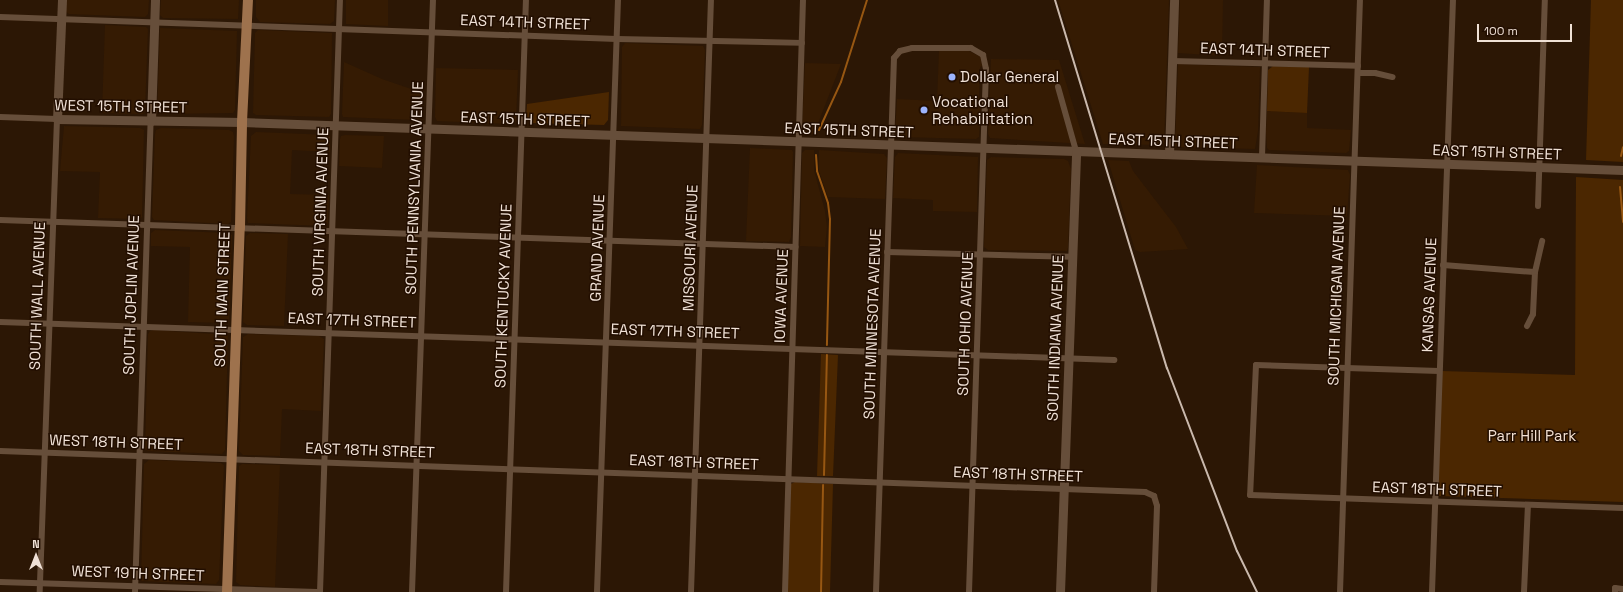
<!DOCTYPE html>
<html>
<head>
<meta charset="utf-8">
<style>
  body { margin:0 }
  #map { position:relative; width:1623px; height:592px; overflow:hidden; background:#2c1705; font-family:"Space Grotesk",sans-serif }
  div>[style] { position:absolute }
  .built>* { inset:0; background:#351b03 }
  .green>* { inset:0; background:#4b2701 }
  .stream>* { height:2px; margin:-1px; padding:0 1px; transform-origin:1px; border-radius:1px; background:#975712 }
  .street>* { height:6px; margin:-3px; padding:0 3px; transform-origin:3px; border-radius:3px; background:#664e3a }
  .secondary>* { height:9px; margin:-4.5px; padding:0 4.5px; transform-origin:4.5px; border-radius:4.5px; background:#664e3a }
  .primary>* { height:10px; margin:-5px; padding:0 5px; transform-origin:5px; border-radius:5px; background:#9e724d }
  .rail>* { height:2px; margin:-1px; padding:0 1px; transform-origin:1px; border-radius:1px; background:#cab9ad }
  .dots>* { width:11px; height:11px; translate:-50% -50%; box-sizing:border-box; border:2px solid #220e00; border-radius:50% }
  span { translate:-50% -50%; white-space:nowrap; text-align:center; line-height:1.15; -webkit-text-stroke:3px #220e00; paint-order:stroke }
  .street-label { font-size:15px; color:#f0e1d6 }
  .poi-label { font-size:15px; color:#f0e1d6 }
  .left { translate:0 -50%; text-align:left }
  .park-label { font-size:15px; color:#f3e0d1 }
  .north { position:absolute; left:16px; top:536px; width:40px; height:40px; -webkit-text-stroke:3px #220e00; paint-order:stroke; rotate:0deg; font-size:11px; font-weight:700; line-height:16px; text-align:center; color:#f0e1d6 }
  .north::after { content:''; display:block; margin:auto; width:14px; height:18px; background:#f0e1d6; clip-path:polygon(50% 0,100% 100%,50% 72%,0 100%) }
  .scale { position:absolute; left:1477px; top:24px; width:95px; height:18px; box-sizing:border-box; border:2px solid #f0e1d6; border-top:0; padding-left:5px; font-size:12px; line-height:14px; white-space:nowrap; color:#f0e1d6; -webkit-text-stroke:3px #220e00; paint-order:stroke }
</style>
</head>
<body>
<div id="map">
  <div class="built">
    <i style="clip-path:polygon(66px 0,149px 0,148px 14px,145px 17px,69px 14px,66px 12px)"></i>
    <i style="clip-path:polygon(161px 0,239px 0,238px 19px,163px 18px,160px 15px)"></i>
    <i style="clip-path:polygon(256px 0,335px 0,334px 21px,330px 24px,260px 22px,256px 17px)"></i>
    <i style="clip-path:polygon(346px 0,388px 0,388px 26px,346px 24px)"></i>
    <i style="clip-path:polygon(1058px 0,1169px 0,1164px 143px,1162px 145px,1103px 144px)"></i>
    <i style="clip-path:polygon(1180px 0,1223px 0,1222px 56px,1178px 53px)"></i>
    <i style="clip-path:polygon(105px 25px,146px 27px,148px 29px,145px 110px,143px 114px,102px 113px)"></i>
    <i style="clip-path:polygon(160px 28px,237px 31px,235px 110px,233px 113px,160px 114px,157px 112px)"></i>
    <i style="clip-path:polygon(258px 30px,332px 33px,331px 114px,329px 117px,256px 115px,253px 113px,255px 33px)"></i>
    <i style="clip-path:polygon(625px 43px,703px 46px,705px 50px,702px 125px,700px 129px,621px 126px,622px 47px)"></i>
    <i style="clip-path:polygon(939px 50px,969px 51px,981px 57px,982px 66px,980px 67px,979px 99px,981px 102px,979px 137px,976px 139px,899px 137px,895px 134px,897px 99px,937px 101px)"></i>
    <i style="clip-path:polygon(991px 59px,1059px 60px,1085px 144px,990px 138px,988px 134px)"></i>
    <i style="clip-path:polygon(344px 62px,382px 79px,423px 93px,421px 118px,417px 120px,343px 117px,342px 114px)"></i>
    <i style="clip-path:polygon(805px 63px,841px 64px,814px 134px,804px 133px,802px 128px)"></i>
    <i style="clip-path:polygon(1178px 64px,1260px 67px,1258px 131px,1255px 149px,1178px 147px,1175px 146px)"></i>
    <i style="clip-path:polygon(436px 68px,518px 70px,516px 121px,512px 124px,437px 121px,435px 117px)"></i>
    <i style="clip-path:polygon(1267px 111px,1307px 113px,1307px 128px,1351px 130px,1349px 151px,1346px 153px,1269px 150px,1267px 148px,1266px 132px)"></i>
    <i style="clip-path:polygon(64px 126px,140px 128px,144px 130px,142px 217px,140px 219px,98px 218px,100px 172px,60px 171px)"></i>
    <i style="clip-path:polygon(161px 128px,229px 130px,233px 132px,234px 137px,231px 222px,228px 224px,154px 220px,152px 217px,155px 134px,156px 130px)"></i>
    <i style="clip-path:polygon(256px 132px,330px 135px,330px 152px,292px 150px,290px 194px,329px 195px,328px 223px,326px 226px,248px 223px,247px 218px,251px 136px)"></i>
    <i style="clip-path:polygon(345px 135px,384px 136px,382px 168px,339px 166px,340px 139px,341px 136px)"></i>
    <i style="clip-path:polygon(750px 148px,792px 150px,793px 152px,791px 237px,789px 242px,746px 241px)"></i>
    <i style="clip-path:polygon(805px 150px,814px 150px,814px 170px,825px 211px,827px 227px,825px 247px,800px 246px,802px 153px)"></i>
    <i style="clip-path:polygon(819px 150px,884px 154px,887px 158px,885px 199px,828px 197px,819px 171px)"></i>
    <i style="clip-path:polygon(898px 153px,978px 157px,977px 212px,933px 211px,933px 200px,893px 198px,895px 157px)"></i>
    <i style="clip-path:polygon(991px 157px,1064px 159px,1068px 161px,1071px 169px,1068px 248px,1067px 251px,988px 250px,984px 247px,987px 160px)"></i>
    <i style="clip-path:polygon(1108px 160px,1129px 161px,1133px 171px,1176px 227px,1188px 249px,1140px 252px,1135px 250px)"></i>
    <i style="clip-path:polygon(1257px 165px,1348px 170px,1350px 175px,1347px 216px,1254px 213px)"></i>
    <i style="clip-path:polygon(155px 230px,228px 233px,232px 235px,229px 319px,227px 323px,188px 322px,190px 247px,151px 246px,151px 233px)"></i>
    <i style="clip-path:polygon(250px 233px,288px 234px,284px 326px,247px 325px,243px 322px,246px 236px)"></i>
    <i style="clip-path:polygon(154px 330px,228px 335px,225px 450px,222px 454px,148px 451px,145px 449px,148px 334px,150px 331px)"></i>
    <i style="clip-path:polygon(248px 334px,319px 336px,324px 339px,321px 411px,282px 409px,280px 456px,243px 455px,239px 451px,243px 337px)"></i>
    <i style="clip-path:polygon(149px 460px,221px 463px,224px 465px,219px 580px,216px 584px,141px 581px,144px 464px)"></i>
    <i style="clip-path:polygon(242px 464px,280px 465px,275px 587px,240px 585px,236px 582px,239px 466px)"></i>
  </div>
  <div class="green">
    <i style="clip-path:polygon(1591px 0,1623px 0,1623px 162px,1586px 160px)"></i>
    <i style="clip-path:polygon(1273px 66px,1309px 67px,1307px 113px,1267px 111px,1268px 70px)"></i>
    <i style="clip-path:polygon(609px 92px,608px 120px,604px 125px,530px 123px,530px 120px,526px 120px,527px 104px)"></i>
    <i style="clip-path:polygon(1576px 177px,1623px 180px,1623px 502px,1438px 496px,1441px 371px,1575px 375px)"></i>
    <i style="clip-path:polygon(821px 354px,838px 355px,833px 476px,817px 476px)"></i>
    <i style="clip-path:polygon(795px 482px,833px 484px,830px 592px,787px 592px,791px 484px)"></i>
  </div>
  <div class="stream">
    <i style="left:819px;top:130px;width:53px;rotate:-65.4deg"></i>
    <i style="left:841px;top:82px;width:86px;rotate:-72.4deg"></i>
    <i style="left:816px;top:155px;width:16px;rotate:86deg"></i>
    <i style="left:817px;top:171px;width:34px;rotate:71deg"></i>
    <i style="left:828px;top:203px;width:16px;rotate:83deg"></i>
    <i style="left:830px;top:219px;width:126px;rotate:91.4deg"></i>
    <i style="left:1621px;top:156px;width:9px;rotate:-77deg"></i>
    <i style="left:1620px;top:187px;width:35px;rotate:85deg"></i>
    <i style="left:824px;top:475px;width:120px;rotate:-88.6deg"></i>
    <i style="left:821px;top:592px;width:107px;rotate:-88.9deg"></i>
  </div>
  <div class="street">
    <i style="left:0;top:17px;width:617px;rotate:2.04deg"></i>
    <i style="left:617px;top:39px;width:185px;rotate:1.2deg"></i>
    <i style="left:1172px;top:61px;width:186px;rotate:1.5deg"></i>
    <i style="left:1358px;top:73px;width:17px"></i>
    <i style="left:1375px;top:73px;width:18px;rotate:13deg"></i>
    <i style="left:1058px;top:87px;width:66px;rotate:74.3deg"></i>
    <i style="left:0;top:117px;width:57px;rotate:2deg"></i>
    <i style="left:57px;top:119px;width:473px;rotate:92.1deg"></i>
    <i style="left:1262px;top:157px;width:157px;rotate:-88.2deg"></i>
    <i style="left:1538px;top:206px;width:206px;rotate:-88.1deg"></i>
    <i style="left:0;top:220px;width:796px;rotate:1.94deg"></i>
    <i style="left:887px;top:252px;width:185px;rotate:1.5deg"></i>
    <i style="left:1443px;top:265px;width:92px;rotate:4.4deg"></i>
    <i style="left:0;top:322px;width:1115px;rotate:1.95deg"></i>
    <i style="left:1527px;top:326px;width:13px;rotate:-63deg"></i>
    <i style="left:1533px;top:314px;width:42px;rotate:-87.3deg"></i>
    <i style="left:1535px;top:272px;width:32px;rotate:-77deg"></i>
    <i style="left:1439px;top:371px;width:183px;rotate:-178.1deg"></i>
    <i style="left:1256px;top:365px;width:130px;rotate:92.6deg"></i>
    <i style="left:1250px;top:495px;width:373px;rotate:2deg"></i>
    <i style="left:0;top:451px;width:1146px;rotate:2.05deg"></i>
    <i style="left:1145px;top:492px;width:10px;rotate:24deg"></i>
    <i style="left:1154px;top:496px;width:10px;rotate:73deg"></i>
    <i style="left:1157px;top:506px;width:86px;rotate:92deg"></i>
    <i style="left:0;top:582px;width:317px;rotate:1.8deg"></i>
    <i style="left:135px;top:592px;width:471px;rotate:-88.1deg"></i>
    <i style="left:320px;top:592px;width:592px;rotate:-88.07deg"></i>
    <i style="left:412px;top:592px;width:592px;rotate:-87.97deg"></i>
    <i style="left:506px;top:592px;width:592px;rotate:-88.07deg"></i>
    <i style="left:597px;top:592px;width:592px;rotate:-87.97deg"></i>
    <i style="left:691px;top:592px;width:592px;rotate:-88.07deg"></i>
    <i style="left:785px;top:592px;width:592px;rotate:-88.26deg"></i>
    <i style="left:876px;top:592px;width:534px;rotate:-88.07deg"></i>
    <i style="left:894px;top:58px;width:9px;rotate:-49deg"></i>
    <i style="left:900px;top:51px;width:12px;rotate:-14deg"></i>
    <i style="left:912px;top:48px;width:59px"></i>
    <i style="left:971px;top:48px;width:14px;rotate:30deg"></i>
    <i style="left:983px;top:55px;width:14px;rotate:78deg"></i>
    <i style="left:986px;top:69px;width:523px;rotate:91.86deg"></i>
    <i style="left:1340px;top:592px;width:592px;rotate:-88.07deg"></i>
    <i style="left:1432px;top:592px;width:592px;rotate:-87.97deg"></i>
    <i style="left:1524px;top:592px;width:87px;rotate:-87.4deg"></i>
    <i style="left:1615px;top:592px;width:4px;rotate:-90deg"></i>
    <i style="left:1615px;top:588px;width:8px;rotate:7deg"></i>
  </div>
  <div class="secondary">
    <i style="left:62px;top:0;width:119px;rotate:92.4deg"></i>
    <i style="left:57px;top:119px;width:185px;rotate:0.9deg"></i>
    <i style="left:242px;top:122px;width:1382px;rotate:1.99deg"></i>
    <i style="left:151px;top:121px;width:121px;rotate:-88.1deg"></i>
    <i style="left:1169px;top:154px;width:154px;rotate:-88.1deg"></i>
    <i style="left:1060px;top:592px;width:441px;rotate:-87.9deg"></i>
  </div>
  <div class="primary">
    <i style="left:227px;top:592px;width:364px;rotate:-88deg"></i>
    <i style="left:240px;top:228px;width:106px;rotate:-88.9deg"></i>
    <i style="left:242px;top:122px;width:122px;rotate:-87.2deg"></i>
  </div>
  <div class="rail">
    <i style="left:1055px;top:0;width:385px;rotate:73.1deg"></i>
    <i style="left:1167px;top:368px;width:196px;rotate:69.1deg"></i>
    <i style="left:1237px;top:551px;width:46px;rotate:64deg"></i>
  </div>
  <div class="dots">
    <i style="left:952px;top:77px;background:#9db4fd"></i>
    <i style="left:924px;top:110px;background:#9db4fd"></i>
  </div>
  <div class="street-label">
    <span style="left:525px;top:22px;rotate:2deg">EAST 14TH STREET</span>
    <span style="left:1265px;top:50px;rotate:2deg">EAST 14TH STREET</span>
    <span style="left:121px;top:106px;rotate:1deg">WEST 15TH STREET</span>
    <span style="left:525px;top:119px;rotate:2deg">EAST 15TH STREET</span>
    <span style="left:849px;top:130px;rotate:2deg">EAST 15TH STREET</span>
    <span style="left:1173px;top:141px;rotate:2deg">EAST 15TH STREET</span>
    <span style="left:1497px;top:152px;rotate:2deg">EAST 15TH STREET</span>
    <span style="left:414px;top:188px;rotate:-88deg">SOUTH PENNSYLVANIA AVENUE</span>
    <span style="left:320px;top:212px;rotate:-88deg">SOUTH VIRGINIA AVENUE</span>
    <span style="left:597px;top:248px;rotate:-88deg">GRAND AVENUE</span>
    <span style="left:690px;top:248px;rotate:-88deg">MISSOURI AVENUE</span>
    <span style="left:131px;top:295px;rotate:-88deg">SOUTH JOPLIN AVENUE</span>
    <span style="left:222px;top:295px;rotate:-88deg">SOUTH MAIN STREET</span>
    <span style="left:1429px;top:295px;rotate:-88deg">KANSAS AVENUE</span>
    <span style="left:37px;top:296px;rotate:-88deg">SOUTH WALL AVENUE</span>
    <span style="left:503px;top:296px;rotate:-88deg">SOUTH KENTUCKY AVENUE</span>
    <span style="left:781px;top:296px;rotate:-88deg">IOWA AVENUE</span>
    <span style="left:1336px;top:296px;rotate:-88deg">SOUTH MICHIGAN AVENUE</span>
    <span style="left:352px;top:320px;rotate:2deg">EAST 17TH STREET</span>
    <span style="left:872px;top:324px;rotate:-88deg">SOUTH MINNESOTA AVENUE</span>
    <span style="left:965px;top:324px;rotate:-88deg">SOUTH OHIO AVENUE</span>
    <span style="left:675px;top:331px;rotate:2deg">EAST 17TH STREET</span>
    <span style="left:1055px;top:338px;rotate:-88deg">SOUTH INDIANA AVENUE</span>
    <span style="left:116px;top:442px;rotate:2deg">WEST 18TH STREET</span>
    <span style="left:370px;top:450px;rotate:2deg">EAST 18TH STREET</span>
    <span style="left:694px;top:462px;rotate:2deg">EAST 18TH STREET</span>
    <span style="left:1018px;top:474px;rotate:2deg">EAST 18TH STREET</span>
    <span style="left:1437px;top:489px;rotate:2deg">EAST 18TH STREET</span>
    <span style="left:138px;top:573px;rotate:2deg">WEST 19TH STREET</span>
  </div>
  <div class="poi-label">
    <span class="left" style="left:960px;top:77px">Dollar General</span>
    <span class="left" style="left:932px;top:110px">Vocational<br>Rehabilitation</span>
  </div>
  <div class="park-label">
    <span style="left:1532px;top:436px">Parr Hill Park</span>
  </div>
  <div class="north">N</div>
  <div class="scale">100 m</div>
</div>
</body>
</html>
